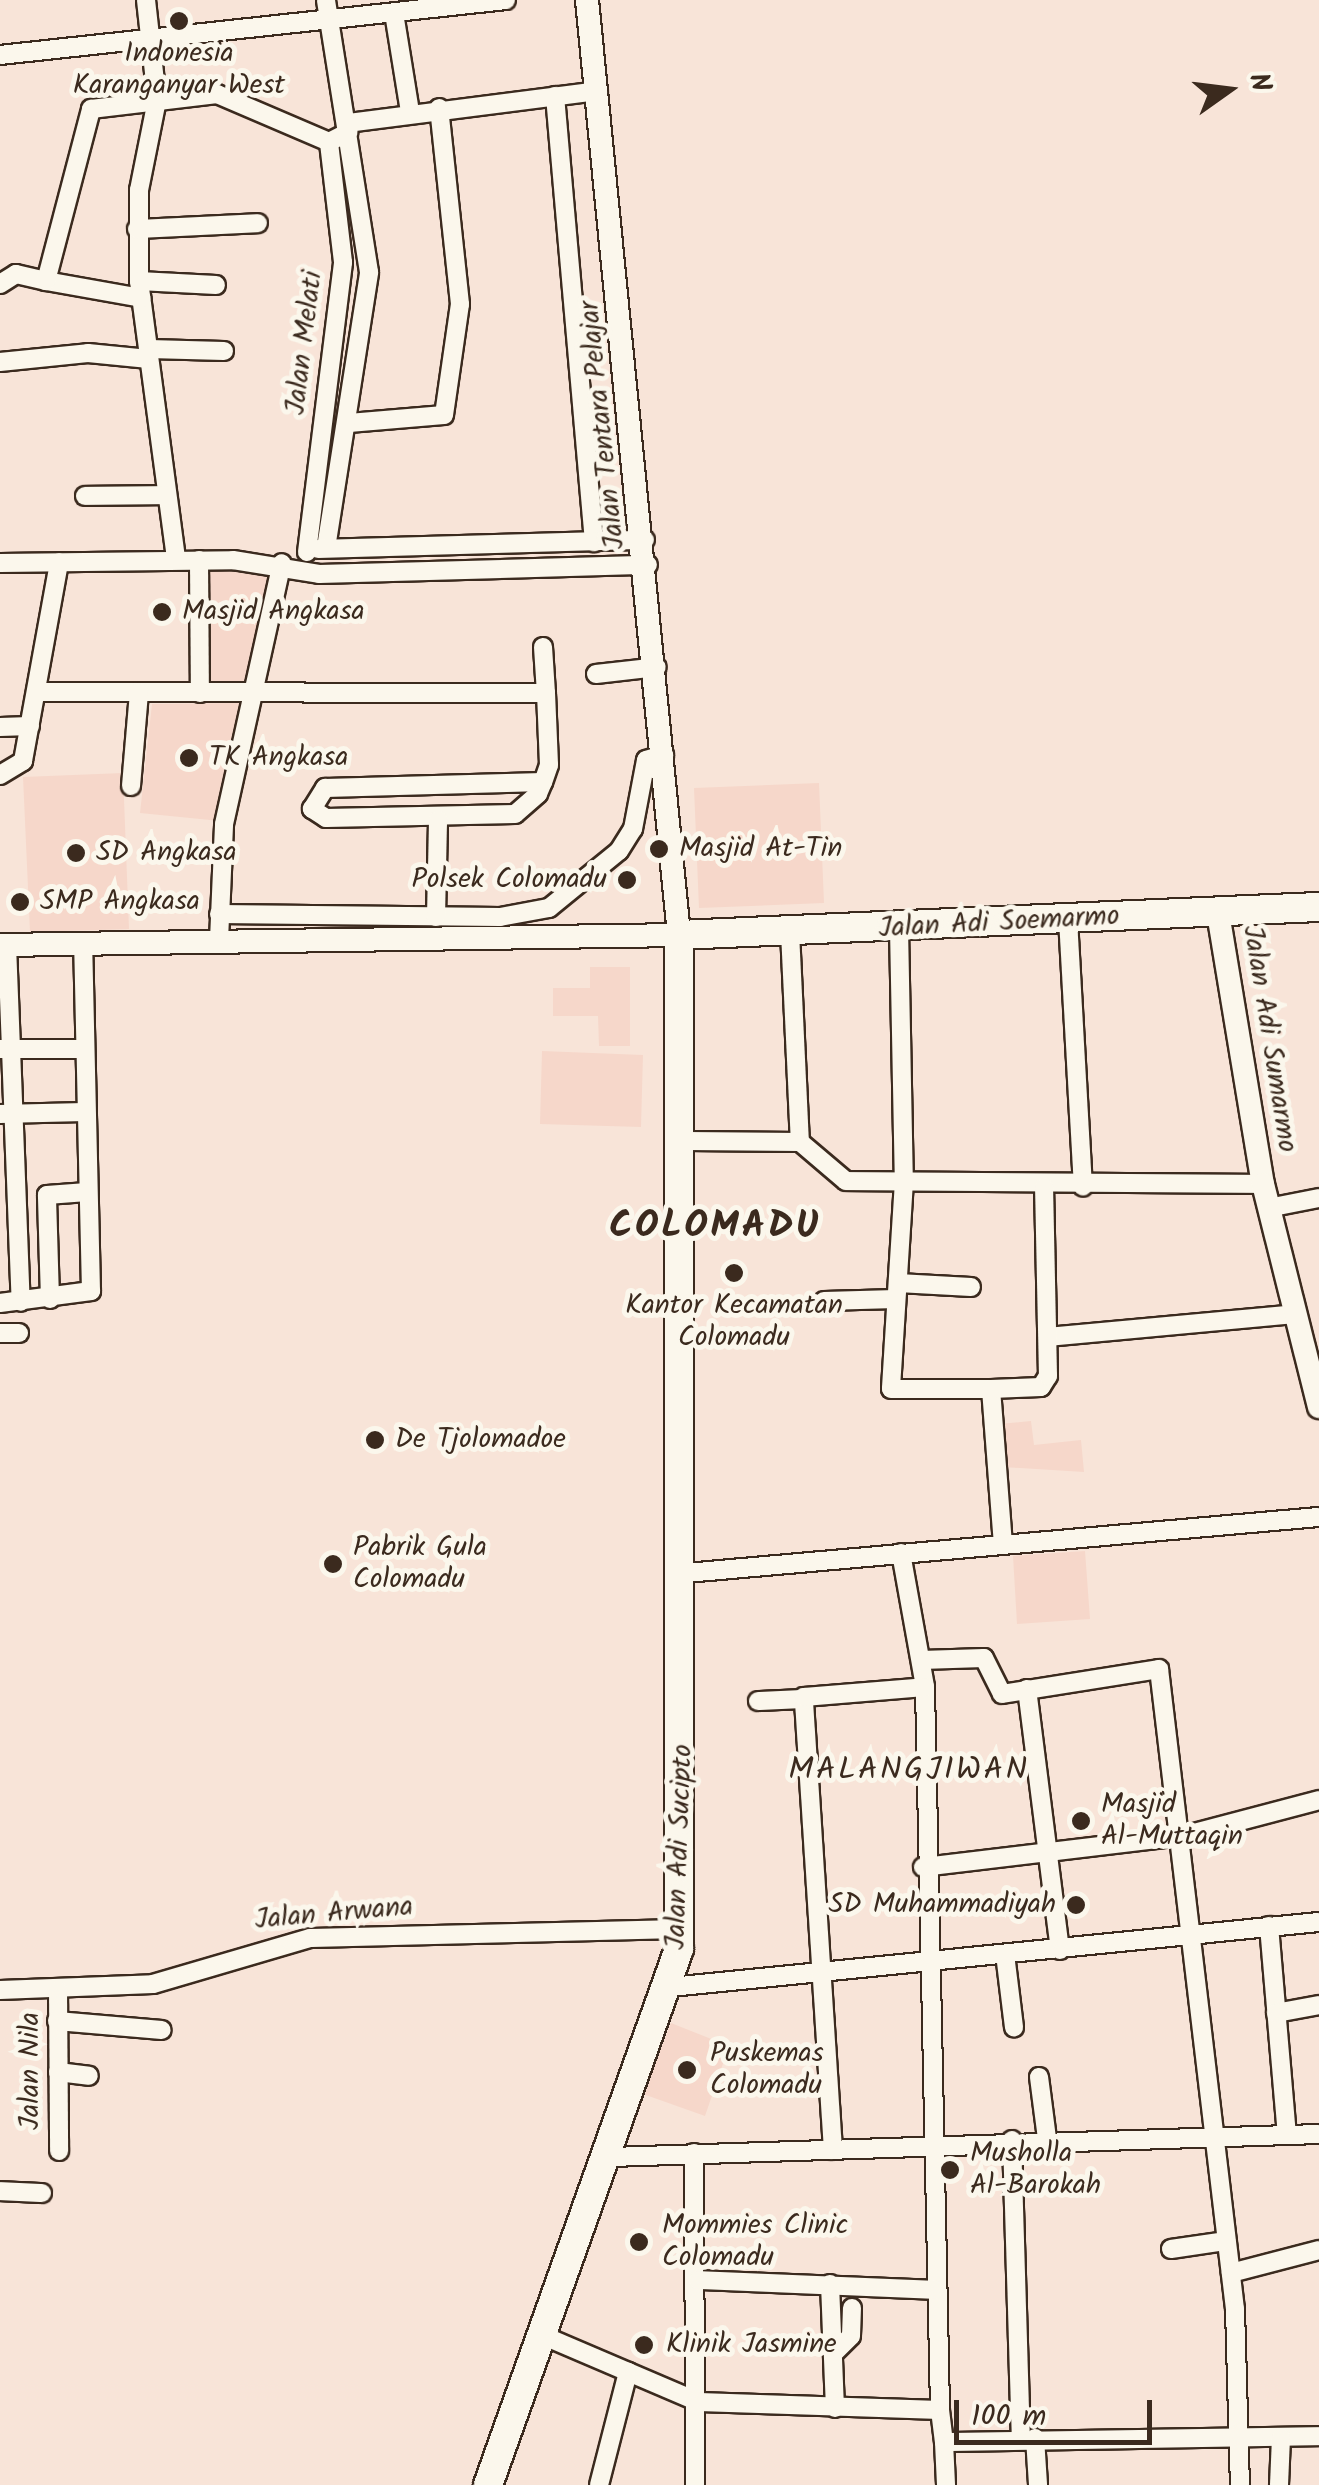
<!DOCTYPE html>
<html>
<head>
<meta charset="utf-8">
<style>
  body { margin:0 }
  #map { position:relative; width:1319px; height:2485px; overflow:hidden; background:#f8e4d8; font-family:Kalam,sans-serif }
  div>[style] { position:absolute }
  .built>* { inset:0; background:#f6d7ca }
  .roads { filter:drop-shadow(2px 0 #3b2a1e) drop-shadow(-2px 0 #3b2a1e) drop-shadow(0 2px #3b2a1e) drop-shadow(0 -2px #3b2a1e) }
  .minor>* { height:18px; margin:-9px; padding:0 9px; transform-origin:9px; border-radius:9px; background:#fbf7ec }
  .major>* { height:22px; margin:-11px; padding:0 11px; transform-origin:11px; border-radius:11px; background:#fbf7ec }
  .highway>* { height:28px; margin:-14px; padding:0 14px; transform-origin:14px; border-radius:14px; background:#fbf7ec }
  .dots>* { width:28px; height:28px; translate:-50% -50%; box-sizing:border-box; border:5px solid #fbf7ec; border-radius:50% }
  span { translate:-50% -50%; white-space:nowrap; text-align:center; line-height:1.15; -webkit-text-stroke:10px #fbf7ec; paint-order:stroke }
  .poi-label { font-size:28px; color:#3b2a1e }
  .left { translate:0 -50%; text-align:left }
  .right { translate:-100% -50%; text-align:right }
  .street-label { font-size:28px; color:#3b2a1e }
  .quarter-label { font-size:32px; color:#3b2a1e; letter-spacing:2.5px }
  .district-label { font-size:38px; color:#3b2a1e; font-weight:700; letter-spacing:2.5px }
  .north { position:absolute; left:1179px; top:40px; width:100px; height:100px; -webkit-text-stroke:8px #fbf7ec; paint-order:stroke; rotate:76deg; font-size:28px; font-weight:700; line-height:40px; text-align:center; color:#3b2a1e }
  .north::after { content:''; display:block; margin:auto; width:35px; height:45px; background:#3b2a1e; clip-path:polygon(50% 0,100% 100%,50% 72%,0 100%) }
  .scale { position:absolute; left:954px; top:2400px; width:198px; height:45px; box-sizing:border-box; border:5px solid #3b2a1e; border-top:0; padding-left:12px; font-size:30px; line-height:35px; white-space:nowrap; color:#3b2a1e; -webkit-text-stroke:8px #fbf7ec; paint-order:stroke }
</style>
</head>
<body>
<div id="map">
  <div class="built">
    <i style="clip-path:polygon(203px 564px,277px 565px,251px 689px,203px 690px)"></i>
    <i style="clip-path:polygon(242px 703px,220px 821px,140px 813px,152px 704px)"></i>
    <i style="clip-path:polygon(123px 773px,129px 929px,30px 932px,23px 777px)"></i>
    <i style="clip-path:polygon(819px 783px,824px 903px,699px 908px,694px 788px)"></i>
    <i style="clip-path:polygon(590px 967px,630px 967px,630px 1046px,599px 1046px,598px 1016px,553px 1016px,553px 988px,590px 988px)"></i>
    <i style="clip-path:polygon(542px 1051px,643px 1055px,641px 1127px,540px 1124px)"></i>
    <i style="clip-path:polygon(1031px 1421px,1034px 1445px,1081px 1440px,1084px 1472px,1004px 1467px,999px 1424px)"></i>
    <i style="clip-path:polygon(1085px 1551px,1090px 1619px,1017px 1624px,1013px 1556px)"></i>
    <i style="clip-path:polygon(671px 2023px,729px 2046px,705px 2116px,643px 2094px)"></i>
  </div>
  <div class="roads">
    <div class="minor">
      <i style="left:146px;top:0;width:101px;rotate:83.7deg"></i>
      <i style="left:157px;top:100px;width:92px;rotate:101.3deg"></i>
      <i style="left:139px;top:190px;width:91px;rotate:90deg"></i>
      <i style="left:139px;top:281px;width:280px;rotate:82.4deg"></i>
      <i style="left:394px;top:13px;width:100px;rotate:80.8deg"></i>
      <i style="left:0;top:55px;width:509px;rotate:-6.2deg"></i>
      <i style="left:555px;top:96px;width:448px;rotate:85deg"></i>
      <i style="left:348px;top:123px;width:252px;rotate:-7.3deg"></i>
      <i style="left:137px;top:229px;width:121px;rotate:-2.8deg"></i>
      <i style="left:46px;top:281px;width:97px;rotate:10.1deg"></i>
      <i style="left:139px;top:281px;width:77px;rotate:3deg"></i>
      <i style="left:0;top:284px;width:19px;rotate:-32deg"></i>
      <i style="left:16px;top:274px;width:31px;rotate:13deg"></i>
      <i style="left:46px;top:281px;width:178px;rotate:-75.3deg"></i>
      <i style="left:91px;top:109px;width:127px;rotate:-6.8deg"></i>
      <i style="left:217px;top:94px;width:122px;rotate:23.2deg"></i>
      <i style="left:329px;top:142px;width:22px;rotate:-27deg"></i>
      <i style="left:149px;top:349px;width:75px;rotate:1.5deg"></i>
      <i style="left:0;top:362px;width:88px;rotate:-5.8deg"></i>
      <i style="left:88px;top:353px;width:61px;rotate:5.6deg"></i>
      <i style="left:349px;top:423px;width:95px;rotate:-4.8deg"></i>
      <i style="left:444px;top:415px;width:112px;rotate:-81.8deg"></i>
      <i style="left:460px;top:304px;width:197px;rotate:-96.1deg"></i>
      <i style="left:85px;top:496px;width:81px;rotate:-0.7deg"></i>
      <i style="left:326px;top:548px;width:279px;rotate:-81.1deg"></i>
      <i style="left:369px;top:272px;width:275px;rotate:-99deg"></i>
      <i style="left:318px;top:549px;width:327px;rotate:-1.6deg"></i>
      <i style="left:307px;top:552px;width:292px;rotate:-82.9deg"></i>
      <i style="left:343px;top:262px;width:121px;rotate:-96.7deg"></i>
      <i style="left:199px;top:560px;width:133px;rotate:89.6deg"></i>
      <i style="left:0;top:563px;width:233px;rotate:-0.7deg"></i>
      <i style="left:233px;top:560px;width:87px;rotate:9.2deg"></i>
      <i style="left:319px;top:574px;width:329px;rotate:-1.6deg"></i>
      <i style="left:543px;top:647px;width:46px;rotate:86.3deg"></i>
      <i style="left:596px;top:674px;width:61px;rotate:-6.5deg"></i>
      <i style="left:37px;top:692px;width:509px;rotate:0.11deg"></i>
      <i style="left:546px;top:693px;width:72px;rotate:87.6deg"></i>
      <i style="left:549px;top:765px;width:18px;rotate:109deg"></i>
      <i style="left:543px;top:782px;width:13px;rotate:113deg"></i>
      <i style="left:538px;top:794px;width:30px;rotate:139deg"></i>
      <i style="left:515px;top:814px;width:189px;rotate:178.8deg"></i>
      <i style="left:326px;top:818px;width:17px;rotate:-147deg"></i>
      <i style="left:312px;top:809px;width:25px;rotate:-58deg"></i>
      <i style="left:325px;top:788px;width:218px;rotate:-1.6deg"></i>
      <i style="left:0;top:727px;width:30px;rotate:-2deg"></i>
      <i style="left:0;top:775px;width:27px;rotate:-31deg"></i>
      <i style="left:23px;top:761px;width:202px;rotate:-79.7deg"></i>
      <i style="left:131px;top:786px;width:94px;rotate:-85.1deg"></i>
      <i style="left:219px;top:914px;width:281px;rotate:0.6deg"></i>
      <i style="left:500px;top:917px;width:50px;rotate:-10.4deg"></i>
      <i style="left:549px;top:908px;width:90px;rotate:-39.2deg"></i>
      <i style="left:619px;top:851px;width:26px;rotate:-58deg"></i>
      <i style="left:633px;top:829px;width:70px;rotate:-79.3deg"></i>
      <i style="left:646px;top:760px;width:19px;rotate:-16deg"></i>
      <i style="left:436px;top:917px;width:97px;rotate:-88.8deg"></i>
      <i style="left:1068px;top:919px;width:268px;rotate:86.8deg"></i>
      <i style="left:899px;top:928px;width:253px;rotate:88.9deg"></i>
      <i style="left:904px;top:1181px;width:208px;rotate:93.6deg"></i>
      <i style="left:891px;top:1389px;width:100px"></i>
      <i style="left:991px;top:1389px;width:156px;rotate:85.6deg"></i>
      <i style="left:790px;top:932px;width:210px;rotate:87.3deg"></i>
      <i style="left:219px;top:940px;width:116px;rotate:-87.5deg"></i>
      <i style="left:224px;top:824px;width:267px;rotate:-77.5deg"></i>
      <i style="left:7px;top:945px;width:357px;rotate:87.8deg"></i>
      <i style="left:0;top:1049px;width:84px"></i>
      <i style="left:0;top:1114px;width:85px;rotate:-1.3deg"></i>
      <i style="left:687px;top:1141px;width:113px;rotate:0.5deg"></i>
      <i style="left:800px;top:1142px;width:60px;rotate:40.3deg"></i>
      <i style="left:846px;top:1181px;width:417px;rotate:0.4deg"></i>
      <i style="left:1268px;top:1208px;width:52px;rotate:-11.1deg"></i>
      <i style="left:898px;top:1283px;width:73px;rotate:3.1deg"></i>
      <i style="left:50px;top:1299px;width:104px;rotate:-91.7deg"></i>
      <i style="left:47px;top:1195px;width:40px;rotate:-4.3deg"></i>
      <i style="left:824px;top:1301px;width:72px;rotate:-1.6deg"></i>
      <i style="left:0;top:1303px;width:92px;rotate:-7.5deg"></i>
      <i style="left:91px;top:1291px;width:347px;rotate:-91.3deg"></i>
      <i style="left:0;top:1333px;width:19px"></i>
      <i style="left:1048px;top:1337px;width:247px;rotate:-5.3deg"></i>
      <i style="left:991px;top:1389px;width:50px;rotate:-2.3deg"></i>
      <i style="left:1041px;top:1387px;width:13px;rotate:-58deg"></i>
      <i style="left:1048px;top:1376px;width:189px;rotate:-91.2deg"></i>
      <i style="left:901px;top:1553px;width:136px;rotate:79.8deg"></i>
      <i style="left:925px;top:1687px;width:723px;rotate:88.81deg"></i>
      <i style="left:686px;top:1573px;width:635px;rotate:-5.06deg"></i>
      <i style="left:921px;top:1660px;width:63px;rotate:-1.8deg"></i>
      <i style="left:984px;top:1658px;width:40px;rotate:63.4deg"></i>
      <i style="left:1002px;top:1694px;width:159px;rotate:-9deg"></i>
      <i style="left:1159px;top:1669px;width:644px;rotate:83.23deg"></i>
      <i style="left:1235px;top:2309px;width:176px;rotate:88.4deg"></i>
      <i style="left:1027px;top:1689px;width:263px;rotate:82.8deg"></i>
      <i style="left:758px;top:1701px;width:46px;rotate:-2.5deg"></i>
      <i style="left:923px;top:1867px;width:262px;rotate:-6.8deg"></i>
      <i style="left:1183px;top:1836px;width:141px;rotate:-14.8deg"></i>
      <i style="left:1269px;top:1926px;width:209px;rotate:85.1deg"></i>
      <i style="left:1005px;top:1954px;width:74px;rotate:83deg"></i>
      <i style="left:671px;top:1987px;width:651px;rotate:-5.73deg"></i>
      <i style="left:0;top:1990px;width:153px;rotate:-2.2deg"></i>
      <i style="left:153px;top:1984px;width:164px;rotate:-16.3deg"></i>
      <i style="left:310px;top:1938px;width:370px;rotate:-1.4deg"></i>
      <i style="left:58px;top:1990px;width:161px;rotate:89.6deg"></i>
      <i style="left:1276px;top:2013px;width:44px;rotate:-10.5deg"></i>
      <i style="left:57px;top:2021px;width:105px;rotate:4.9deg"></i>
      <i style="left:58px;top:2072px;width:31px;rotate:7deg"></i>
      <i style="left:1039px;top:2077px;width:63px;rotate:82.6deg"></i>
      <i style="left:1012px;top:2140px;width:298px;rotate:88.3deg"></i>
      <i style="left:833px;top:2150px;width:454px;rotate:-93.7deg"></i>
      <i style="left:804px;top:1697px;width:121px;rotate:-4.7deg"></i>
      <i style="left:694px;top:2153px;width:332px;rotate:89.8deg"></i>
      <i style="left:611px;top:2157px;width:708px;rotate:-1.86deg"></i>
      <i style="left:0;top:2191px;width:42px;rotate:2.7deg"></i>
      <i style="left:1171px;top:2249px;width:56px;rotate:-8.3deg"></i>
      <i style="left:1231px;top:2273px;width:91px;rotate:-14.6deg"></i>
      <i style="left:698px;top:2280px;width:237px;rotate:2.4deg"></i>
      <i style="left:830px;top:2284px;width:124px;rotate:87.7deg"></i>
      <i style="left:544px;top:2336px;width:168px;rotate:23.1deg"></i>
      <i style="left:833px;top:2354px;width:25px;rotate:-45deg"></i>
      <i style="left:851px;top:2336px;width:28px;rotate:-88deg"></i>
      <i style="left:699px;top:2402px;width:241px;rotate:1.9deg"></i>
      <i style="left:940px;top:2410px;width:32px;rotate:83deg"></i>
      <i style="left:944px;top:2442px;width:375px;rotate:-0.9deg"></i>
      <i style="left:1035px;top:2438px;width:47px;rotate:86.3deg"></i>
      <i style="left:944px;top:2442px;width:43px;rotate:87.3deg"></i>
      <i style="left:599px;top:2485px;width:117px;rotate:-75.6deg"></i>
      <i style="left:1279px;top:2485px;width:48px;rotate:-87.6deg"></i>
    </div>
    <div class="major">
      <i style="left:1218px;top:913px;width:275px;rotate:80.6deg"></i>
      <i style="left:1263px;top:1184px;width:230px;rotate:75.9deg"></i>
      <i style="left:0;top:945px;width:679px;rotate:-0.84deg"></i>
      <i style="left:679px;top:935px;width:940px;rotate:-95.62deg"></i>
    </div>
    <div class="highway">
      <i style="left:679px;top:935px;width:641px;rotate:-2.51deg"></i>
      <i style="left:488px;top:2485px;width:569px;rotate:-70.39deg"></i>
      <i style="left:679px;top:1949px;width:1014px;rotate:-90deg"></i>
    </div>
  </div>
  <div class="dots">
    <i style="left:179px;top:21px;background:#3b2a1e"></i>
    <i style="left:162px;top:612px;background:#3b2a1e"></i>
    <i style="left:189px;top:758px;background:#3b2a1e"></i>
    <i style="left:659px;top:849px;background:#3b2a1e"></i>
    <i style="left:76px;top:853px;background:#3b2a1e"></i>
    <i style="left:627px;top:880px;background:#3b2a1e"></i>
    <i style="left:20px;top:902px;background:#3b2a1e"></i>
    <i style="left:734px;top:1273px;background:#3b2a1e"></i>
    <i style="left:375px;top:1440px;background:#3b2a1e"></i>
    <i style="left:333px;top:1564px;background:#3b2a1e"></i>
    <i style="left:1081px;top:1821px;background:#3b2a1e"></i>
    <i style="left:1076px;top:1905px;background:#3b2a1e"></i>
    <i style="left:687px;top:2070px;background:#3b2a1e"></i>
    <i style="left:950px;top:2170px;background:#3b2a1e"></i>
    <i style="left:639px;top:2242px;background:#3b2a1e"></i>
    <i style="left:644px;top:2345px;background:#3b2a1e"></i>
  </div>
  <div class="poi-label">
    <span style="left:179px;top:70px">Indonesia<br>Karanganyar West</span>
    <span class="left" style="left:182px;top:612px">Masjid Angkasa</span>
    <span class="left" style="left:209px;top:758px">TK Angkasa</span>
    <span class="left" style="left:679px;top:849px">Masjid At-Tin</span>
    <span class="left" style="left:96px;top:853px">SD Angkasa</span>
    <span class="right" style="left:607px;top:880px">Polsek Colomadu</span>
    <span class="left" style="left:40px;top:902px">SMP Angkasa</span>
    <span style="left:734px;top:1322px">Kantor Kecamatan<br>Colomadu</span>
    <span class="left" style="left:395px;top:1440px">De Tjolomadoe</span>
    <span class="left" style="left:353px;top:1564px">Pabrik Gula<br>Colomadu</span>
    <span class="left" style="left:1101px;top:1821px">Masjid<br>Al-Muttaqin</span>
    <span class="right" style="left:1056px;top:1905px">SD Muhammadiyah</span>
    <span class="left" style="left:710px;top:2070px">Puskemas<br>Colomadu</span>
    <span class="left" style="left:970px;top:2170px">Musholla<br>Al-Barokah</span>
    <span class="left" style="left:662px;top:2242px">Mommies Clinic<br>Colomadu</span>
    <span class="left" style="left:666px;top:2345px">Klinik Jasmine</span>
  </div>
  <div class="street-label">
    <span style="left:305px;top:343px;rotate:-83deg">Jalan Melati</span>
    <span style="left:603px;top:425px;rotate:-96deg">Jalan Tentara Pelajar</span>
    <span style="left:999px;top:923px;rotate:-3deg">Jalan Adi Soemarmo</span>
    <span style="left:1269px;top:1039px;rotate:81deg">Jalan Adi Sumarmo</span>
    <span style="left:680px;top:1847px;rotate:-88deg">Jalan Adi Sucipto</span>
    <span style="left:334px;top:1914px;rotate:-5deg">Jalan Arwana</span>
    <span style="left:31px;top:2071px;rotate:-90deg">Jalan Nila</span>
  </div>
  <div class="quarter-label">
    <span style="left:909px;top:1771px">MALANGJIWAN</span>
  </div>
  <div class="district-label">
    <span style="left:715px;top:1228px">COLOMADU</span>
  </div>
  <div class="north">N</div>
  <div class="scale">100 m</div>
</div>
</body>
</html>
